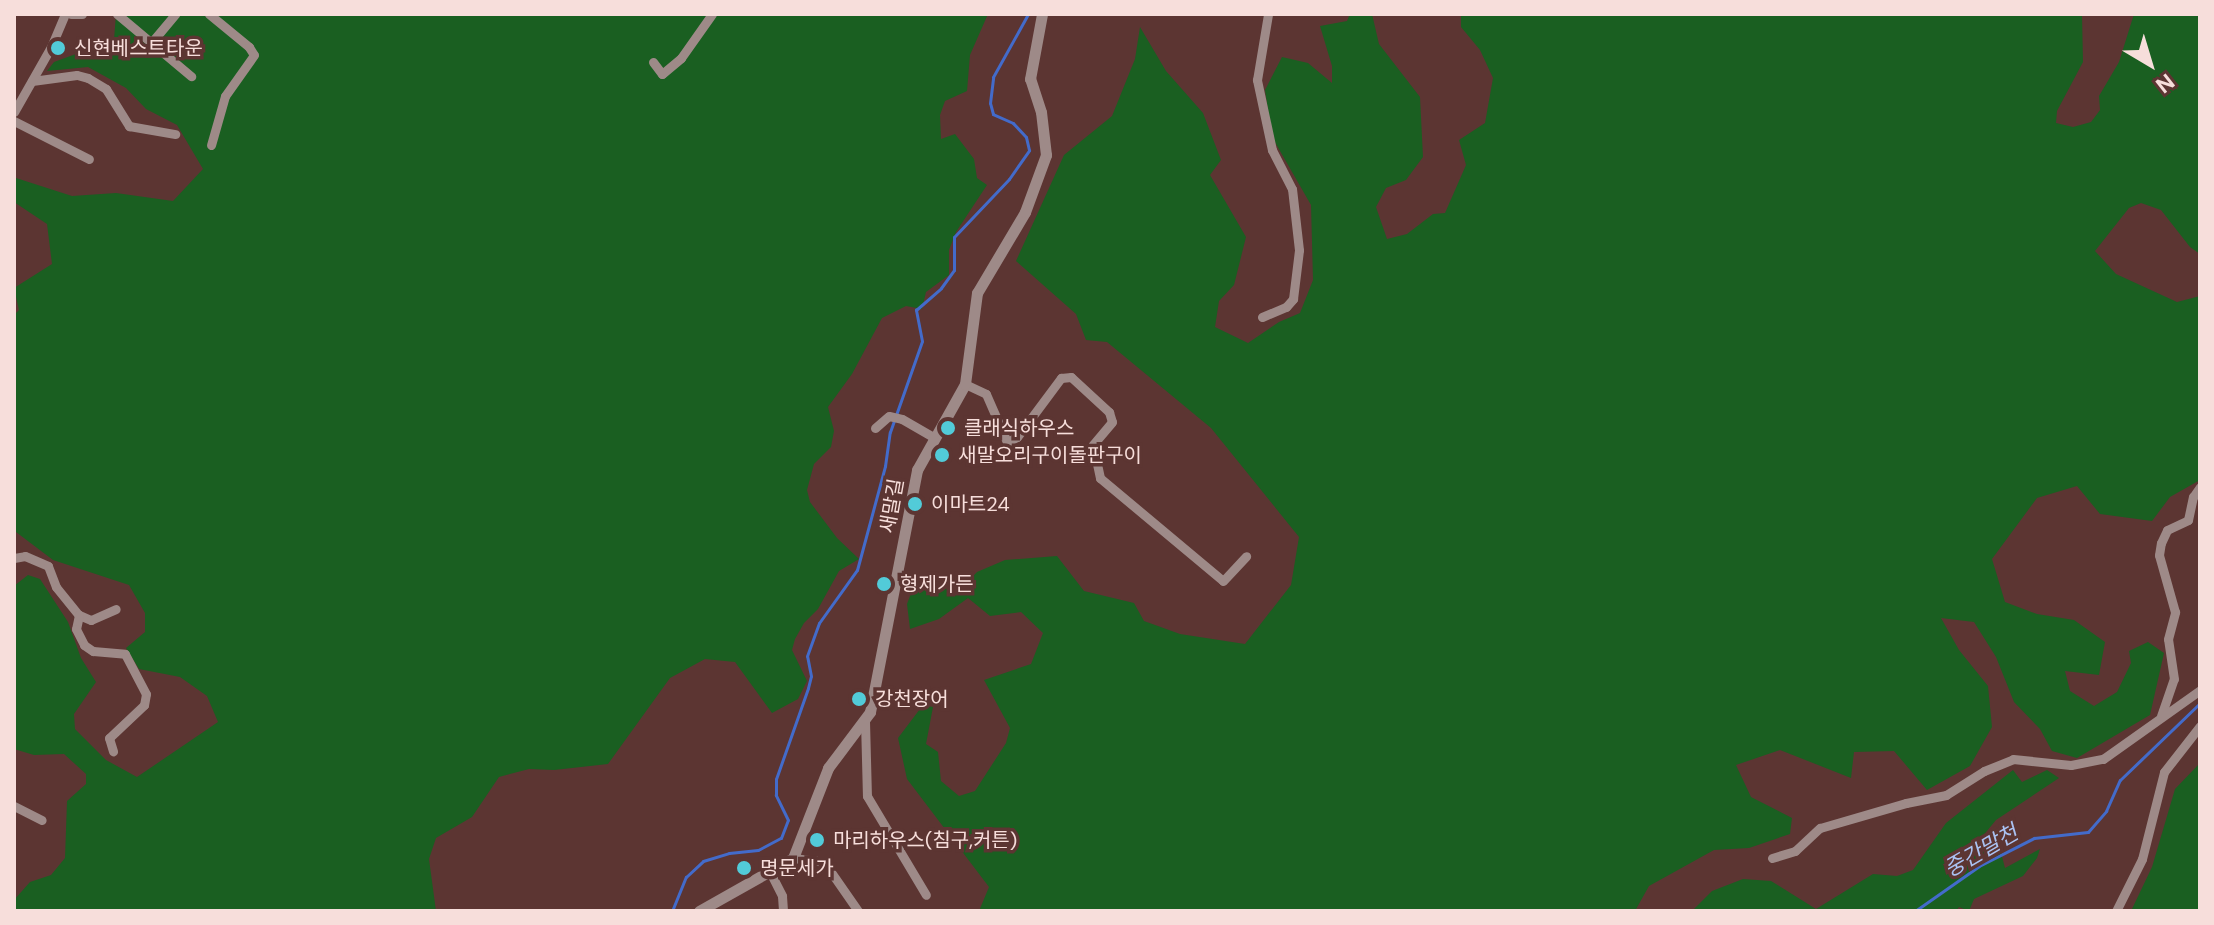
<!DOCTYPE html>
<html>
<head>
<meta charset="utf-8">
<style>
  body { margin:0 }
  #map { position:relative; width:2214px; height:925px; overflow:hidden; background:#5c3532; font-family:"DM Sans","Noto Sans KR",sans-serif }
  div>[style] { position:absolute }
  .green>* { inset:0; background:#1a5f21 }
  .stream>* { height:3px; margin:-1.5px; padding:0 1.5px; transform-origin:1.5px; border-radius:1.5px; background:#436bca }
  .minor>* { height:9px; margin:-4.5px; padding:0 4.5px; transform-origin:4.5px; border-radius:4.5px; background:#9e8a88 }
  .tertiary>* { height:11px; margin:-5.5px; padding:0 5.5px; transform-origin:5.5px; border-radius:5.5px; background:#9e8a88 }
  .dots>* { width:22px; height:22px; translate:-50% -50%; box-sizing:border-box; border:4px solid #5c3532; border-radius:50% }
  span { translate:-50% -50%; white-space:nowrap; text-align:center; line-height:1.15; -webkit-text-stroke:7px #5c3532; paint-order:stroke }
  .poi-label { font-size:20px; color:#f7dedb }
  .left { translate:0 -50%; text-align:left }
  .street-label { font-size:20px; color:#f7dedb }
  .water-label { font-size:22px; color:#aac2f2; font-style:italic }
  .frame { position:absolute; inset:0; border:16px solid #f7dedb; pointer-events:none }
  .north { position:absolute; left:2110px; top:24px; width:80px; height:80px; -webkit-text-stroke:6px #5c3532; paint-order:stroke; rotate:142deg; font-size:22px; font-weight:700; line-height:32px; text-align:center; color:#f7dedb }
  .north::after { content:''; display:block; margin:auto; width:28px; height:36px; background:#f7dedb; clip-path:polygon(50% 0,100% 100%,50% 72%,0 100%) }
</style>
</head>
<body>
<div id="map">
  <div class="green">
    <i style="clip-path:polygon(116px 14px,988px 14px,970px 55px,967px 91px,945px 101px,940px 115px,941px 139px,955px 134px,974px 159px,977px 178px,987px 185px,956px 232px,949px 250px,949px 275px,926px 292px,922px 309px,906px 306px,882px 318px,852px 374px,828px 407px,834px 431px,831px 447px,814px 464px,807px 490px,810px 502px,837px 538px,859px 559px,839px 571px,818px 609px,804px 623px,795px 639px,792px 650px,807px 681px,798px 699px,772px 713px,735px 662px,705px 659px,670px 678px,608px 764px,554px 770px,529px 769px,499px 777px,472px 817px,436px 838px,429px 859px,436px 911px,14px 911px,14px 900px,30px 882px,51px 875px,65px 858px,67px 801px,86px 784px,86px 774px,64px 754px,34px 755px,14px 749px,14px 586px,28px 575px,40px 579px,68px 622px,81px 658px,96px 682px,74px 714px,75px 729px,106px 760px,137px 777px,218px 722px,207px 696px,180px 677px,139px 669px,126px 648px,145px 632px,145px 613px,129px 585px,53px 560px,16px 532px,14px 315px,19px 310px,14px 288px,52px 264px,47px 224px,14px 202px,16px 178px,72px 196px,116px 193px,173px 201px,203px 169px,177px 125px,146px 109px,126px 88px,88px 67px,47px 71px,54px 62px,114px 40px)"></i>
    <i style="clip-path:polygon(1350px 14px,1372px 14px,1379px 44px,1420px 97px,1423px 157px,1406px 180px,1386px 188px,1376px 207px,1387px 239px,1407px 234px,1433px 214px,1445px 213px,1466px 165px,1459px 140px,1485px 123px,1493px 78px,1480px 50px,1461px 27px,1461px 14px,2082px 14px,2083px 62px,2057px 111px,2056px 123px,2073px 127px,2091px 122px,2100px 110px,2099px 96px,2119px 62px,2134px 14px,2200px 14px,2200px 254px,2190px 247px,2161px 210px,2141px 203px,2129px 208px,2095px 251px,2116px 274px,2177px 302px,2200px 296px,2200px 480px,2170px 497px,2152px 521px,2100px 514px,2077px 486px,2037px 498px,1992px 559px,2005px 602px,2037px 614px,2074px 620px,2105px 642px,2099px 675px,2065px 671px,2070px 691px,2094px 706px,2117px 692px,2131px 663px,2129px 651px,2148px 642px,2164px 653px,2150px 715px,2077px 758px,2052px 751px,2040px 729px,2014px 702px,1996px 657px,1974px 622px,1941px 618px,1959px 650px,1988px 686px,1992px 727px,1970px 766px,1927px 790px,1894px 751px,1854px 752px,1851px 778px,1780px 750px,1736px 765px,1751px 797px,1792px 818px,1790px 834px,1749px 848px,1714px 850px,1649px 886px,1635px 911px,979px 911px,989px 887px,907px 779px,898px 738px,923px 705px,933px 707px,926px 744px,938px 752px,941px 781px,959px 796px,975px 791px,1006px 743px,1010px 728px,984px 680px,1031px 664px,1043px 633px,1021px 612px,990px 616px,968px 598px,939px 619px,910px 629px,907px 604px,913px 588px,961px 589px,977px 572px,1005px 560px,1057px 556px,1084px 591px,1134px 603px,1144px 621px,1180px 634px,1245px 644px,1291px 585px,1299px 537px,1211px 428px,1107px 342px,1086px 340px,1076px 314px,1016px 261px,1064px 155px,1112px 116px,1135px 59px,1140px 27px,1166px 71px,1203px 113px,1221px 160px,1210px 175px,1246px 237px,1234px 285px,1219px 301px,1215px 327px,1248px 343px,1279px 322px,1300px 313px,1313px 280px,1311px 205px,1272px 137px,1265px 90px,1282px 57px,1308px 63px,1332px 83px,1332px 66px,1320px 26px,1347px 21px)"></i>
    <i style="clip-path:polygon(2200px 763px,2200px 911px,2131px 911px,2152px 867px,2175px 789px)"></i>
    <i style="clip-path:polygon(2013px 770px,2022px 782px,2047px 770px,2059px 778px,1996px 820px,1982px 837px,1983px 851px,1999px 845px,2005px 868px,2040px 849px,2037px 858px,2023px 876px,1974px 899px,1969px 911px,1959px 907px,1956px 911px,1692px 911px,1712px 891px,1743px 879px,1771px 881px,1816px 909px,1873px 874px,1897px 876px,1913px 870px,1946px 823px)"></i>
  </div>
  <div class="stream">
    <i style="left:672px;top:911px;width:37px;rotate:-68deg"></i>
    <i style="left:686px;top:877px;width:23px;rotate:-43deg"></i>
    <i style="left:703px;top:861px;width:27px;rotate:-17deg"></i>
    <i style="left:729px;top:853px;width:29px;rotate:-6deg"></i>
    <i style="left:758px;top:850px;width:26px;rotate:-28deg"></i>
    <i style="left:781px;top:838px;width:19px;rotate:-69deg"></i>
    <i style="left:788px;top:820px;width:28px;rotate:-116deg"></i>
    <i style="left:776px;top:795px;width:16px;rotate:-90deg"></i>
    <i style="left:776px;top:779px;width:96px;rotate:-70.6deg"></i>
    <i style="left:808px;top:688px;width:12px;rotate:-76deg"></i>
    <i style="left:811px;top:676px;width:20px;rotate:-101deg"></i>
    <i style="left:807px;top:656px;width:35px;rotate:-70deg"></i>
    <i style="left:819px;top:623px;width:65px;rotate:-54.4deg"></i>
    <i style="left:857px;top:570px;width:108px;rotate:-74.9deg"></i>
    <i style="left:885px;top:466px;width:34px;rotate:-82deg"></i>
    <i style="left:890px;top:432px;width:96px;rotate:-70.6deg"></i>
    <i style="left:922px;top:341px;width:32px;rotate:-101deg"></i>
    <i style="left:916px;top:310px;width:33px;rotate:-41deg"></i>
    <i style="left:941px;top:288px;width:22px;rotate:-54deg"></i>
    <i style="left:954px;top:270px;width:33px;rotate:-90deg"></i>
    <i style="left:954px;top:237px;width:80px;rotate:-46.5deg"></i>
    <i style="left:1009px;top:179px;width:35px;rotate:-55deg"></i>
    <i style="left:1029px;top:150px;width:13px;rotate:-103deg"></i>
    <i style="left:1026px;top:137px;width:19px;rotate:-133deg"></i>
    <i style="left:1013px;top:123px;width:22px;rotate:-156deg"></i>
    <i style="left:993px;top:114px;width:11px;rotate:-105deg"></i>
    <i style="left:990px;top:103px;width:26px;rotate:-83deg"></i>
    <i style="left:993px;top:77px;width:72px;rotate:-60.9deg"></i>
    <i style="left:1915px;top:911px;width:78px;rotate:-35.1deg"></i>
    <i style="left:1979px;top:866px;width:62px;rotate:-27deg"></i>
    <i style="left:2034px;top:838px;width:54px;rotate:-6.3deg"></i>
    <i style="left:2088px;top:832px;width:28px;rotate:-49deg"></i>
    <i style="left:2106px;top:811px;width:34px;rotate:-66deg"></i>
    <i style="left:2120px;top:780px;width:111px;rotate:-43.9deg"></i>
  </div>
  <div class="minor">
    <i style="left:71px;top:14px;width:11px"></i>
    <i style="left:117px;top:14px;width:97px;rotate:40deg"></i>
    <i style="left:209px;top:14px;width:52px;rotate:39.5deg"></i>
    <i style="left:249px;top:47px;width:9px;rotate:58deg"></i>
    <i style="left:254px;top:55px;width:50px;rotate:125.3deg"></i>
    <i style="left:225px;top:96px;width:51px;rotate:105.9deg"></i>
    <i style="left:151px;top:43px;width:38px;rotate:-50deg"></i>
    <i style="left:653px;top:62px;width:15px;rotate:53deg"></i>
    <i style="left:662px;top:74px;width:25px;rotate:-40deg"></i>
    <i style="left:681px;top:58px;width:54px;rotate:-54.8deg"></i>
    <i style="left:32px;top:81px;width:45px;rotate:-7.6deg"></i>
    <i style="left:77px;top:75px;width:11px;rotate:15deg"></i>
    <i style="left:88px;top:78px;width:21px;rotate:31deg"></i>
    <i style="left:106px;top:89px;width:44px;rotate:58.1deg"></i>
    <i style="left:129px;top:126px;width:47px;rotate:9.9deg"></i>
    <i style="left:14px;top:112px;width:75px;rotate:-60.4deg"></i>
    <i style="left:51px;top:47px;width:36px;rotate:-67deg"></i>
    <i style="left:14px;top:121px;width:84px;rotate:26.9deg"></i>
    <i style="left:1262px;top:317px;width:26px;rotate:-23deg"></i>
    <i style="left:1286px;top:307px;width:11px;rotate:-49deg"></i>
    <i style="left:1293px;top:299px;width:49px;rotate:-83deg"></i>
    <i style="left:1299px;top:250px;width:61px;rotate:-96.5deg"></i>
    <i style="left:1292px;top:189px;width:44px;rotate:-117.1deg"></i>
    <i style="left:1272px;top:150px;width:72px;rotate:-102.1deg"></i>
    <i style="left:1257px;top:80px;width:67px;rotate:-80.5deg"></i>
    <i style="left:965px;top:384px;width:23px;rotate:25deg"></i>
    <i style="left:986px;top:394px;width:52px;rotate:66.4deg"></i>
    <i style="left:1007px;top:442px;width:11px;rotate:-27deg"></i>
    <i style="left:1017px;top:437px;width:74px;rotate:-53.3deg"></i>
    <i style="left:1061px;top:378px;width:10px;rotate:-6deg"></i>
    <i style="left:1071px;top:377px;width:52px;rotate:42.6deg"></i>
    <i style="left:1109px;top:412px;width:10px;rotate:73deg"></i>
    <i style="left:1112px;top:422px;width:30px;rotate:130deg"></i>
    <i style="left:1093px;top:445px;width:34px;rotate:78deg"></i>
    <i style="left:1100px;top:478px;width:160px;rotate:39.9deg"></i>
    <i style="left:1223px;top:581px;width:34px;rotate:-47deg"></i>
    <i style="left:875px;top:428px;width:18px;rotate:-41deg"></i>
    <i style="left:889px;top:416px;width:13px;rotate:13deg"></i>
    <i style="left:902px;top:419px;width:38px;rotate:30deg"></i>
    <i style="left:14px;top:558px;width:11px;rotate:-10deg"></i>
    <i style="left:25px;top:556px;width:25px;rotate:23deg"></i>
    <i style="left:48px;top:566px;width:22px;rotate:69deg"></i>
    <i style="left:56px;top:587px;width:36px;rotate:51deg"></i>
    <i style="left:79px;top:615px;width:13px;rotate:23deg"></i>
    <i style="left:91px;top:620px;width:27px;rotate:-24deg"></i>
    <i style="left:79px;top:615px;width:14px;rotate:102deg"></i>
    <i style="left:76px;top:629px;width:18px;rotate:63deg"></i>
    <i style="left:84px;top:645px;width:11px;rotate:34deg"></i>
    <i style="left:93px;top:651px;width:32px;rotate:5deg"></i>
    <i style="left:125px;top:654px;width:45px;rotate:62.3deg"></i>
    <i style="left:146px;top:694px;width:11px;rotate:100deg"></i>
    <i style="left:144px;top:705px;width:48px;rotate:136.7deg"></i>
    <i style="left:109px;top:738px;width:14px;rotate:73deg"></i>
    <i style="left:2161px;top:716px;width:39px;rotate:-71deg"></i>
    <i style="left:2174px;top:679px;width:40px;rotate:-98.5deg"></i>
    <i style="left:2168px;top:639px;width:28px;rotate:-75deg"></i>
    <i style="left:2175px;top:612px;width:59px;rotate:-105.7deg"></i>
    <i style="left:2159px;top:555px;width:12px;rotate:-81deg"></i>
    <i style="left:2161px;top:543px;width:14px;rotate:-65deg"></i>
    <i style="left:2167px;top:530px;width:23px;rotate:-25deg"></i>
    <i style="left:2188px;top:520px;width:24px;rotate:-78deg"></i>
    <i style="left:2193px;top:497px;width:12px;rotate:-55deg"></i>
    <i style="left:865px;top:721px;width:75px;rotate:88.5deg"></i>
    <i style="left:867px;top:796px;width:115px;rotate:59.2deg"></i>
    <i style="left:14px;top:806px;width:31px;rotate:27deg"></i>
    <i style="left:793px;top:858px;width:31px;rotate:7deg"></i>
    <i style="left:824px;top:862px;width:60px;rotate:55.2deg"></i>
    <i style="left:1772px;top:858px;width:24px;rotate:-17deg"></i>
    <i style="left:1795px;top:851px;width:34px;rotate:-43deg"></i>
    <i style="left:1820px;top:828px;width:90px;rotate:-16.2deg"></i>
    <i style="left:1906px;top:803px;width:41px;rotate:-11.3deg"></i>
    <i style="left:1946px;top:795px;width:45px;rotate:-32.3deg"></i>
    <i style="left:1984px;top:771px;width:31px;rotate:-22deg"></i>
    <i style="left:2013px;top:759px;width:58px;rotate:5.9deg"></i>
    <i style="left:2071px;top:765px;width:33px;rotate:-11deg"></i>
    <i style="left:2103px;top:759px;width:119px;rotate:-35.4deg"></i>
    <i style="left:769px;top:870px;width:29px;rotate:63deg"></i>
    <i style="left:782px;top:896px;width:15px;rotate:86deg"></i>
    <i style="left:2116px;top:911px;width:58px;rotate:-63.4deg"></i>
    <i style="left:2142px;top:859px;width:90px;rotate:-75.8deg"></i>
    <i style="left:2164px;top:772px;width:58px;rotate:-52deg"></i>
  </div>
  <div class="tertiary">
    <i style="left:699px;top:911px;width:108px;rotate:-29.4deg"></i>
    <i style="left:793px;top:858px;width:97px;rotate:-68.7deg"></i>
    <i style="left:828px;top:768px;width:70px;rotate:-53.1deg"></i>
    <i style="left:870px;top:712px;width:247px;rotate:-79deg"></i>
    <i style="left:917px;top:470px;width:98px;rotate:-60.8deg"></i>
    <i style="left:965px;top:384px;width:92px;rotate:-82.5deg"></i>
    <i style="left:977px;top:293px;width:94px;rotate:-59.3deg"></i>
    <i style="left:1025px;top:212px;width:61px;rotate:-69.8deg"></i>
    <i style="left:1046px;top:155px;width:43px;rotate:-96.6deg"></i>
    <i style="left:1041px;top:112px;width:35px;rotate:-108deg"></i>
    <i style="left:1030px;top:79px;width:66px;rotate:-79.5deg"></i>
  </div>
  <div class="dots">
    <i style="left:58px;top:48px;background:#52cbd8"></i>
    <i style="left:948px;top:428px;background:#52cbd8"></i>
    <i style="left:942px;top:455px;background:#52cbd8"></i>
    <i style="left:915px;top:504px;background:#52cbd8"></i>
    <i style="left:884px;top:584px;background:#52cbd8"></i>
    <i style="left:859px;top:699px;background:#52cbd8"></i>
    <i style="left:817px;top:840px;background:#52cbd8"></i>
    <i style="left:744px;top:868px;background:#52cbd8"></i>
  </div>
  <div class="poi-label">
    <span class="left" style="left:74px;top:48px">신현베스트타운</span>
    <span class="left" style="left:964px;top:428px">클래식하우스</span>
    <span class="left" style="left:958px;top:455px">새말오리구이돌판구이</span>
    <span class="left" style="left:931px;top:504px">이마트24</span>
    <span class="left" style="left:900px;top:584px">형제가든</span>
    <span class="left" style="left:875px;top:699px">강천장어</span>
    <span class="left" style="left:833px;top:840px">마리하우스(침구,커튼)</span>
    <span class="left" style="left:760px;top:868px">명문세가</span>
  </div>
  <div class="street-label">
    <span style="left:892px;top:506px;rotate:-80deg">새말길</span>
  </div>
  <div class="water-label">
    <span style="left:1981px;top:851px;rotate:-30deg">중간말천</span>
  </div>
  <div class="frame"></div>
  <div class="north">N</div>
</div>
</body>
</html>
